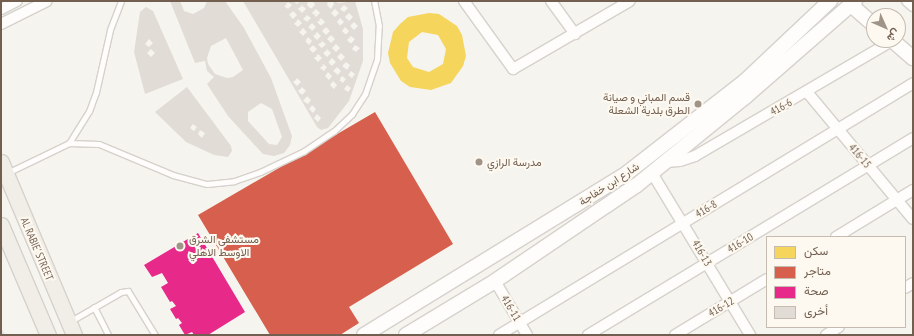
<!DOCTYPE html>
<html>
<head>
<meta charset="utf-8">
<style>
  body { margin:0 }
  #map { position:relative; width:914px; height:336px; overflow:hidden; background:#f6f4ee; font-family:"PT Sans Narrow",Vazirmatn,sans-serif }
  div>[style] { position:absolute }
  .homes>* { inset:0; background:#f6d55c }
  .shops>* { inset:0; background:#d6604d }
  .health>* { inset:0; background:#e7298a }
  .building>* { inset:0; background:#e1dcd5 }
  .roads { filter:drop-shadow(1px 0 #d6d1cc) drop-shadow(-1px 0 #d6d1cc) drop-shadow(0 1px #d6d1cc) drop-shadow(0 -1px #d6d1cc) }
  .lane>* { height:5px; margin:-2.5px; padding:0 2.5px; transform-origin:2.5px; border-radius:2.5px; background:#fefdfc }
  .street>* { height:10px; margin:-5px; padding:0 5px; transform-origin:5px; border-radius:5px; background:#fefdfc }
  .secondary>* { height:14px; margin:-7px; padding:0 7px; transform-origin:7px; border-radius:7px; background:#fefdfc }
  .primary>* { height:15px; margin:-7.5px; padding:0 7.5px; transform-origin:7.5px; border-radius:7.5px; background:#f1eee7 }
  .rail>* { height:3px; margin-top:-1.5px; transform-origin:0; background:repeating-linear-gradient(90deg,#e5e3e6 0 6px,transparent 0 10px) }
  .dots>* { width:11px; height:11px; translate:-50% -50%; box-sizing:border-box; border:2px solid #fdf9f0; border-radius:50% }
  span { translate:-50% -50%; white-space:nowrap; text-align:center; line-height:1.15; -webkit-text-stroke:4px #fdf9f0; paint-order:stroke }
  .poi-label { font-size:11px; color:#725f50 }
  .right { translate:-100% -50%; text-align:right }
  .left { translate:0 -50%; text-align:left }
  .street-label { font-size:11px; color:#725f50 }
  .frame { position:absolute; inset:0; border:2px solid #725f50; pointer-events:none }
  .legend { position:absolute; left:766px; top:236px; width:140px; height:92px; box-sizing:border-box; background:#fdf9f0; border:1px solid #c5bbb0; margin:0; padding:5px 7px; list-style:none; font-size:12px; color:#725f50 }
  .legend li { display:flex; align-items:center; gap:8px; height:20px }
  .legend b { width:20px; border:1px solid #c5bbb0 }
  .north { position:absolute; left:866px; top:8px; width:40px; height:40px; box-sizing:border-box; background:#fdf9f0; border:1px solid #c5bbb0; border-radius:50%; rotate:135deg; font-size:11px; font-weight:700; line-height:16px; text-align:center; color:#725f50 }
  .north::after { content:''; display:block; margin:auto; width:14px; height:18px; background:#a09387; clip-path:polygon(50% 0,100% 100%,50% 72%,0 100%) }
</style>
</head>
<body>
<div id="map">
  <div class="homes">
    <i style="clip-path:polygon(evenodd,429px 13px,439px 14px,457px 26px,462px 35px,466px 56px,463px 66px,451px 83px,431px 90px,410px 87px,401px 81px,390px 63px,388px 53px,393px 32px,400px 24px,408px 17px,429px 13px,422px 32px,438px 35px,446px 49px,443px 64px,429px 72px,413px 67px,407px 58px,409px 42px,422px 32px)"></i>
  </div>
  <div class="shops">
    <i style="clip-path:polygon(375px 112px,453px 244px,349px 307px,359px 323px,340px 335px,270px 335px,198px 215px)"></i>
  </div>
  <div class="health">
    <i style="clip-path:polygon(198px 233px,245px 312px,208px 335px,194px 335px,192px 332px,185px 335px,179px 325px,182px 323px,178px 318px,176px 319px,170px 309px,176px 306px,172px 301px,170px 302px,161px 287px,168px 283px,162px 273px,152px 277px,144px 265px)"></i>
  </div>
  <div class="building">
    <i style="clip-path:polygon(evenodd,170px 1px,180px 1px,184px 11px,193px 14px,204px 8px,207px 1px,225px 1px,244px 28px,271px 78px,292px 136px,290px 145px,284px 153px,274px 156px,263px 154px,228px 116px,207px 84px,214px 77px,207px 71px,205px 61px,195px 63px,170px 1px,226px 38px,243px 70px,233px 77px,227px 78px,215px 74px,208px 64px,207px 58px,211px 46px,226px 38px,170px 1px,261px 103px,272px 109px,282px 137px,277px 145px,269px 144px,248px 121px,248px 112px,261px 103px)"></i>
    <i style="clip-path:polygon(evenodd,243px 1px,293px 1px,297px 4px,300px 1px,308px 1px,307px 5px,311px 9px,315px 5px,313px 1px,328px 1px,327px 5px,331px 9px,334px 4px,333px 1px,339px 3px,355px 1px,363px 29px,363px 61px,349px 101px,328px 128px,321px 130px,317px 127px,243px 1px,288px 2px,292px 5px,288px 9px,284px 6px,288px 2px,243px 1px,302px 5px,306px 9px,302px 13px,298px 9px,302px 5px,243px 1px,344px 5px,348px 8px,344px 12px,340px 9px,344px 5px,243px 1px,316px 9px,320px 13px,316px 17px,312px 13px,316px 9px,243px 1px,335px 9px,339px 13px,335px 17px,331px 13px,335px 9px,243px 1px,293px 11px,297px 15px,293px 19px,289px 15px,293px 11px,243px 1px,349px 13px,353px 17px,349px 21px,345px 17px,349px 13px,243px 1px,307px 15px,311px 18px,307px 22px,303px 19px,307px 15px,243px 1px,321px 18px,325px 22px,321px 26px,317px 22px,321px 18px,243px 1px,340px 18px,344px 22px,340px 26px,337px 22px,340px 18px,243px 1px,298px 19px,302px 23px,298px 27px,294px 24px,298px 19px,243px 1px,354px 22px,358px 26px,354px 30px,350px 26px,354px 22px,243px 1px,312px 23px,316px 27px,312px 31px,308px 27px,312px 23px,243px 1px,326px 27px,330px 31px,326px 35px,322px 31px,326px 27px,243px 1px,345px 27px,349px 31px,346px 35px,342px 31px,345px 27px,243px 1px,303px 28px,307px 32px,303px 36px,299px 32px,303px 28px,243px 1px,317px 32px,321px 36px,317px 40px,313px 36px,317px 32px,243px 1px,331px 35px,335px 39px,331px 43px,327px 39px,331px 35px,243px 1px,351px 36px,355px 39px,351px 44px,347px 40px,351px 36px,243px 1px,308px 37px,312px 41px,309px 45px,305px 41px,308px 37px,243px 1px,322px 41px,326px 44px,322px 48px,318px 45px,322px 41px,243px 1px,336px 44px,340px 48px,336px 52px,332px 48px,336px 44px,243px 1px,313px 45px,317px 49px,313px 53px,309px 49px,313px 45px,243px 1px,355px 45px,360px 48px,356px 52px,352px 49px,355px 45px,243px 1px,327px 49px,331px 53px,327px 57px,323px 53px,327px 49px,243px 1px,341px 53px,345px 57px,341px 61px,337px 57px,341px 53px,243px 1px,318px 54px,322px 58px,318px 62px,314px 58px,318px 54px,243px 1px,332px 58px,336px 62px,332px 66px,328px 62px,332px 58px,243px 1px,346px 62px,350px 65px,347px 70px,342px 66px,346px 62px,243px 1px,323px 64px,327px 67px,324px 71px,320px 68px,323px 64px,243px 1px,337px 67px,341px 71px,338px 75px,333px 71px,337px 67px,243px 1px,351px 71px,355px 74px,352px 78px,348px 75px,351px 71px,243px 1px,328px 72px,332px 76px,329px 80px,325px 76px,328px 72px,243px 1px,342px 76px,346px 79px,343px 83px,339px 80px,342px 76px,243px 1px,297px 78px,301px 82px,297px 86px,293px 82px,297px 78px,243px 1px,333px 81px,337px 85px,334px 89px,330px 85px,333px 81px,243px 1px,347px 85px,351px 88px,348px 92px,344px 89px,347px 85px,243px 1px,302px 87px,306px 91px,302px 95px,298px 91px,302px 87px,243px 1px,307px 96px,311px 100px,308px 104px,303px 101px,307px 96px,243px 1px,312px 105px,316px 109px,313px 113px,309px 109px,312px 105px,243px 1px,317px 114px,321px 118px,318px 122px,314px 118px,317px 114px)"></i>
    <i style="clip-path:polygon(evenodd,146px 7px,153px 11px,183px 79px,145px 94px,134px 52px,140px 12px,146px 7px,149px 39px,153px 43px,149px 47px,145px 44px,149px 39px,146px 7px,151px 49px,155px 53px,151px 57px,147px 53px,151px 49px)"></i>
    <i style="clip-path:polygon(evenodd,187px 87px,231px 146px,232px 151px,228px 157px,214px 155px,186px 142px,155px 112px,187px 87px,193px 124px,197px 127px,194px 131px,190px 128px,193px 124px,187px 87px,200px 130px,205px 133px,202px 138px,198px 134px,200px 130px)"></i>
  </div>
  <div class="roads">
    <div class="lane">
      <i style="left:121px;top:1px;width:31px;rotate:111deg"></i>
      <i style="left:110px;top:30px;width:64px;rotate:102.7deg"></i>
      <i style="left:96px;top:92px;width:20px;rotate:110deg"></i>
      <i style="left:89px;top:111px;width:38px;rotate:122deg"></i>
      <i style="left:69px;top:143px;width:30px;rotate:2deg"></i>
      <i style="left:99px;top:144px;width:80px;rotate:22.7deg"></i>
      <i style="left:173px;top:175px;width:35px;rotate:15deg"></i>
      <i style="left:207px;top:184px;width:27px;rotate:-6deg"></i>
      <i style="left:234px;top:181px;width:28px;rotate:-19deg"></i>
      <i style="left:260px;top:172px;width:49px;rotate:-25.5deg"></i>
      <i style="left:304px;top:151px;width:36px;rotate:-34deg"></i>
      <i style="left:334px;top:131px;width:25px;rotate:-43deg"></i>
      <i style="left:352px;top:114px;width:24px;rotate:-57deg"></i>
      <i style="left:365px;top:94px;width:37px;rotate:-71deg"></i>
      <i style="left:377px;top:59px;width:33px;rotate:-87deg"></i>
      <i style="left:379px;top:26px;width:25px;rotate:-101deg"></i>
      <i style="left:7px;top:173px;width:69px;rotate:-25.8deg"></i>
      <i style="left:94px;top:307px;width:31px;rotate:63deg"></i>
      <i style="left:69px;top:322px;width:60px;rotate:-30deg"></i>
      <i style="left:121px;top:292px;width:7px;rotate:-8deg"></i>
      <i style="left:128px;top:291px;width:52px;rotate:58.5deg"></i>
    </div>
    <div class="street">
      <i style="left:464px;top:1px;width:84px;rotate:54.2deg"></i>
      <i style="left:513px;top:69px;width:135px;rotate:-30.2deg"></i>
      <i style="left:551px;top:1px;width:41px;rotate:54deg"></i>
      <i style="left:907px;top:1px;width:8px;rotate:40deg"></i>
      <i style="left:1px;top:9px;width:18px;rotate:-27deg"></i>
      <i style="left:1px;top:24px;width:51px;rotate:-26.6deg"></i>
      <i style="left:807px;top:92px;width:165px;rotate:50.2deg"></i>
      <i style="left:665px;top:162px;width:15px;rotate:-4deg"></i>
      <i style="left:680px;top:161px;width:16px;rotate:-18deg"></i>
      <i style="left:695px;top:156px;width:228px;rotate:-30.3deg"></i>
      <i style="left:652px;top:173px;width:189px;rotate:58.8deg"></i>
      <i style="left:836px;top:237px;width:90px;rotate:-31.4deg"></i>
      <i style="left:495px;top:281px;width:63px;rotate:59.3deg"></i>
      <i style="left:905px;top:288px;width:9px;rotate:-32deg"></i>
      <i style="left:499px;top:335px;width:485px;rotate:-31.3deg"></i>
      <i style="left:588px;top:335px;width:380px;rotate:-31.2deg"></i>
      <i style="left:675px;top:335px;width:108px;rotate:-31.3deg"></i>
      <i style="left:826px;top:335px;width:15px;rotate:-32deg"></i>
    </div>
    <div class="secondary">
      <i style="left:851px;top:5px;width:30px;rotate:41deg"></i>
      <i style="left:892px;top:40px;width:28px;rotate:41deg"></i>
      <i style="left:364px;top:335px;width:309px;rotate:-31.6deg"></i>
      <i style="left:627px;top:173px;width:150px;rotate:-37.9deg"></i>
      <i style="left:745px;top:81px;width:117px;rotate:-43.3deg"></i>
      <i style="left:406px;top:335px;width:104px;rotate:-31.2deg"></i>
      <i style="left:495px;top:281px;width:171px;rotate:-34.1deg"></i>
      <i style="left:637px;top:185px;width:139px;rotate:-39.2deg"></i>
      <i style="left:745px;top:97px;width:146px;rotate:-41.1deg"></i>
    </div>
    <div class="primary">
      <i style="left:1px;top:162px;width:188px;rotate:67.1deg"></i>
      <i style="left:1px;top:225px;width:120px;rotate:66.9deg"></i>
    </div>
  </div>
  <div class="rail">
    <i style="left:1px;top:330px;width:6px;rotate:59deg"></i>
  </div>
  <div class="dots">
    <i style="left:698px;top:104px;background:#a09387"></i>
    <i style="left:479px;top:162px;background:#a09387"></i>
    <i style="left:180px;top:246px;background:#a09387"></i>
  </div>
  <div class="poi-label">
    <span class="right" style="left:690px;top:104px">قسم المباني و صيانة<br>الطرق بلدية الشعلة</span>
    <span class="left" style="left:487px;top:162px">مدرسة الرازي</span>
    <span class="left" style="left:189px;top:246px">مستشفى الشرق<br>الاوسط الاهلي</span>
  </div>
  <div class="street-label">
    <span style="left:781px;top:107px;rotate:-29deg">416-6</span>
    <span style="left:860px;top:156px;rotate:50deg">416-15</span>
    <span style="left:609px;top:184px;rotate:-33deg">شارع ابن خفاجة</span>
    <span style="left:706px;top:209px;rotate:-31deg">416-8</span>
    <span style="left:740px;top:243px;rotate:-31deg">416-10</span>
    <span style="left:37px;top:249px;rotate:67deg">AL RABIE' STREET</span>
    <span style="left:702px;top:253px;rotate:60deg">416-13</span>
    <span style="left:721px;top:307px;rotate:-31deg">416-12</span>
    <span style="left:511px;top:308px;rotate:59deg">416-11</span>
  </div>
  <div class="frame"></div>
  <ul class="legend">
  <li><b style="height:11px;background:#f6d55c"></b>سكن</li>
  <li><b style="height:11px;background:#d6604d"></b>متاجر</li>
  <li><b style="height:11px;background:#e7298a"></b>صحة</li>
  <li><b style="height:11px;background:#e1dcd5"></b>أخرى</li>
  </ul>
  <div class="north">ش</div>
</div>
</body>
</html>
